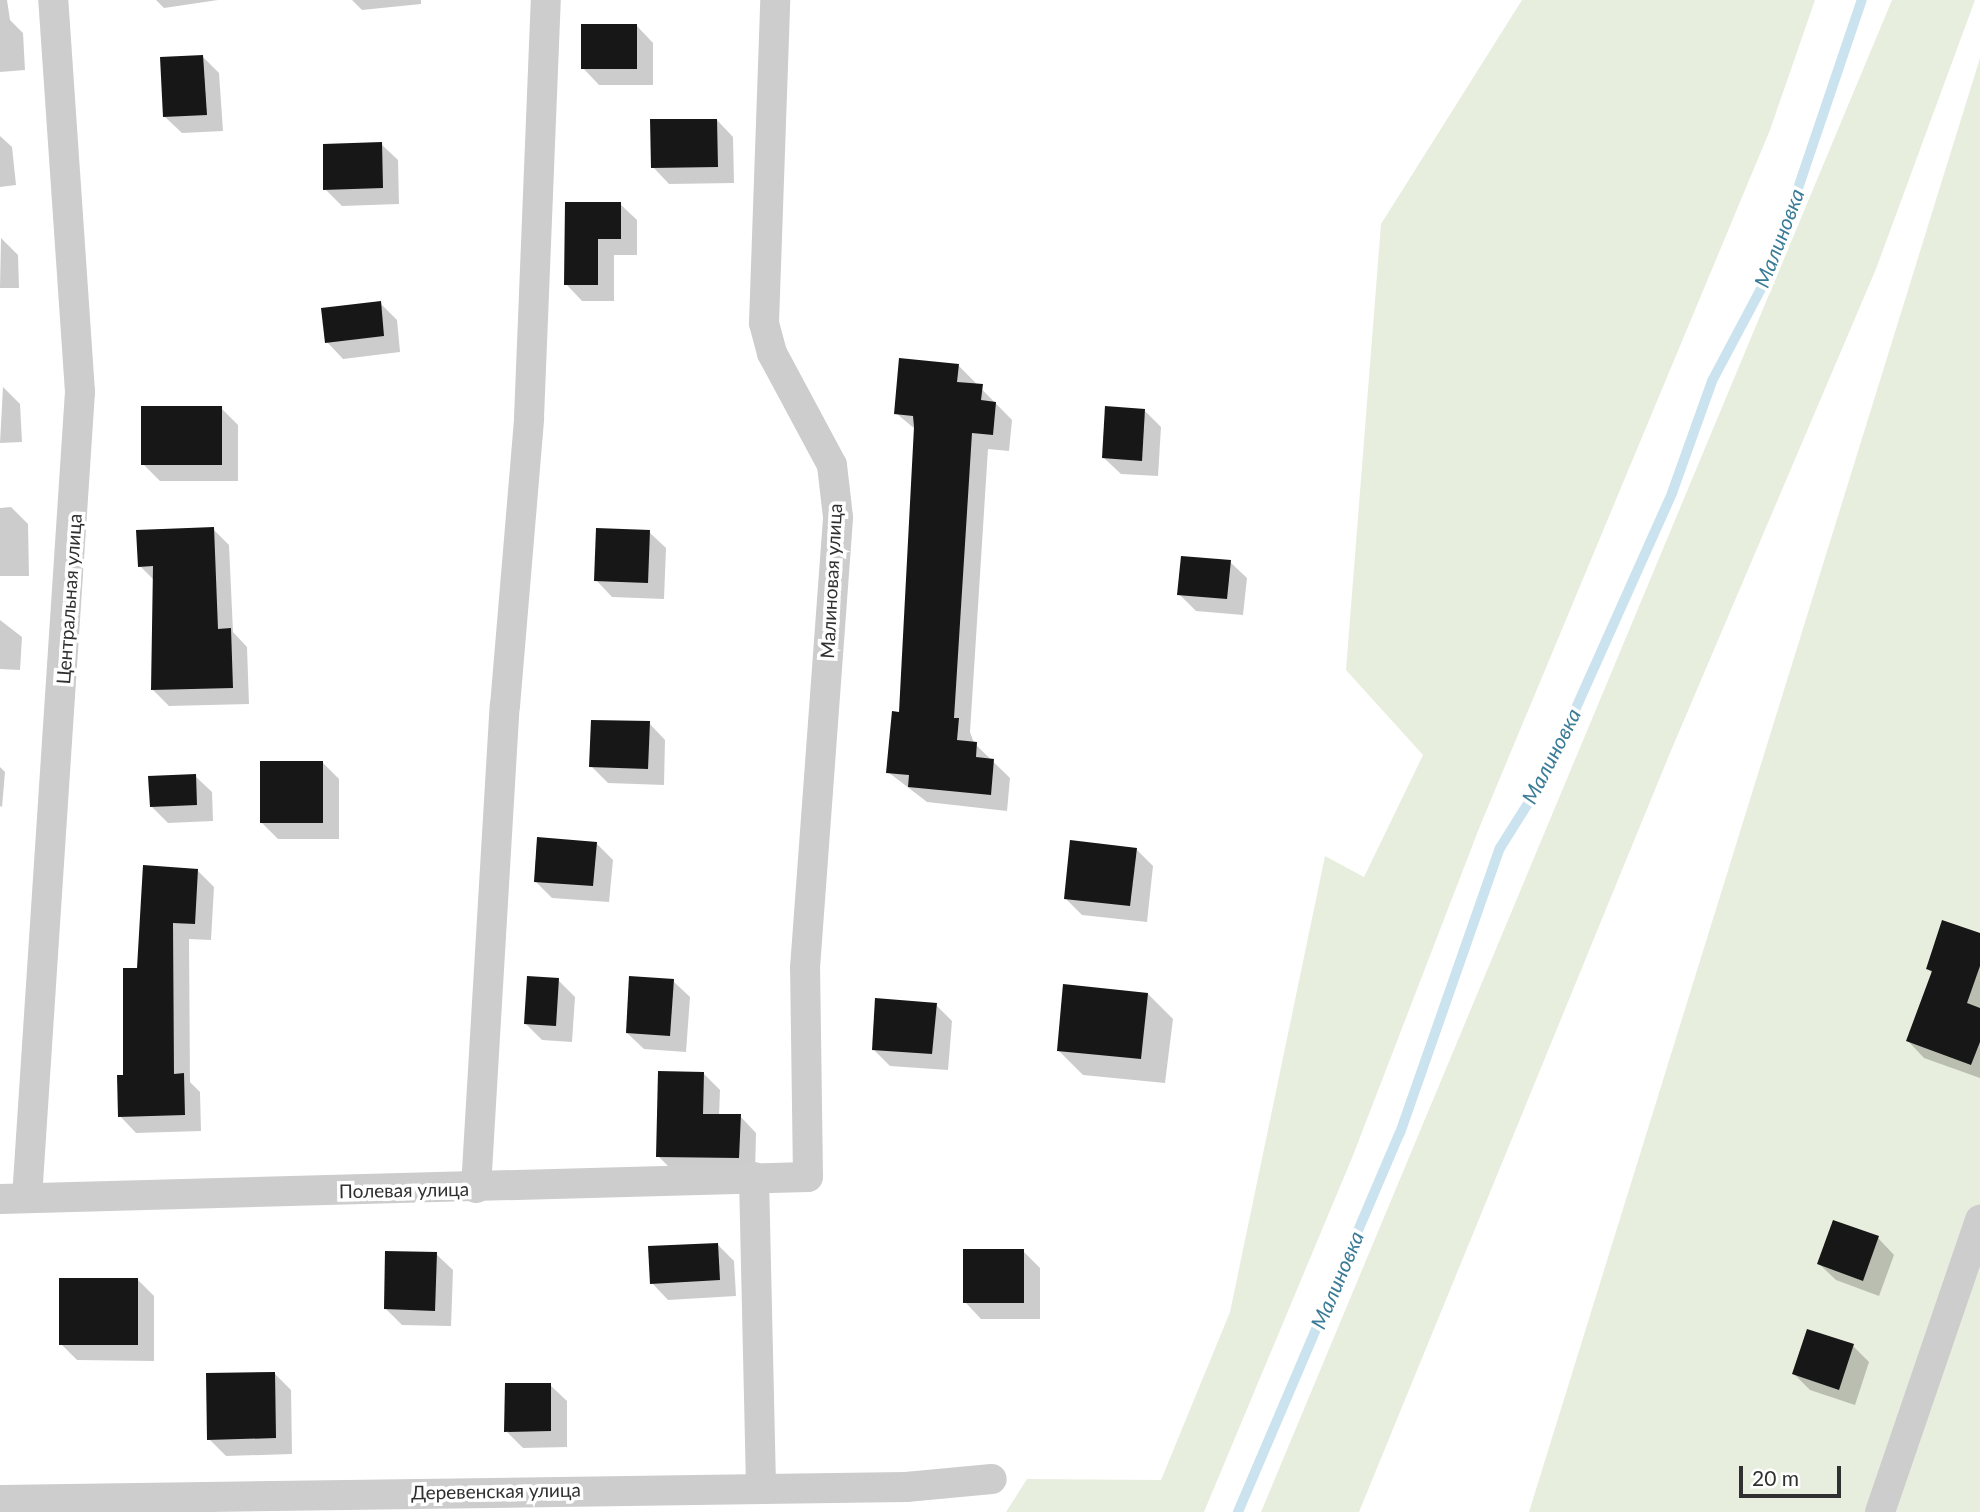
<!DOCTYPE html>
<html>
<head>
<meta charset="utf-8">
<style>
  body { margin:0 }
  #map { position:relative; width:1980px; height:1512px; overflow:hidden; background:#fff; font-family:Lato,sans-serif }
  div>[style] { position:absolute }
  .green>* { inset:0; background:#e8eede }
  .shadow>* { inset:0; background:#0003 }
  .stream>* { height:10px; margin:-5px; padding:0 5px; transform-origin:5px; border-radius:5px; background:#cae3ee }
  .building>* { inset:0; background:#171717 }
  .street>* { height:30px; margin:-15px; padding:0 15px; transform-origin:15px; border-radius:15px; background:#cdcdcd }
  span { translate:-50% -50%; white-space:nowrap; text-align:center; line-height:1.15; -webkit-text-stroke:7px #fff; paint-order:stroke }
  .street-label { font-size:19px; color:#303030 }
  .water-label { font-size:21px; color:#3a7b97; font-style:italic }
  .scale { position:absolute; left:1739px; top:1466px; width:102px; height:32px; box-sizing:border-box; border:4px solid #303030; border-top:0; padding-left:9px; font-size:21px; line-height:24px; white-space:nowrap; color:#303030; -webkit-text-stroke:5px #fff; paint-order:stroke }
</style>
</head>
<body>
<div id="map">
  <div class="green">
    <i style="clip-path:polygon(1522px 0,1815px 0,1770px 130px,1480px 826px,1352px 1158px,1204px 1512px,1006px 1512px,1027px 1479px,1161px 1480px,1230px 1312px,1325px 856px,1364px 877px,1423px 755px,1346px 670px,1381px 224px)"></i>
    <i style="clip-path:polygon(1892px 0,1975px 0,1876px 269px,1670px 753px,1359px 1512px,1261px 1512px)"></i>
    <i style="clip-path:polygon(1980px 58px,1980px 1512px,1529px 1512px)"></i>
  </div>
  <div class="shadow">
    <i style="clip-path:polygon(0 0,7px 0,10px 20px,23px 33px,25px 70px,0 72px)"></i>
    <i style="clip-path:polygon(156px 0,218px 0,164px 8px)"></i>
    <i style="clip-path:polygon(352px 0,421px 0,421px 4px,362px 10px)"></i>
    <i style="clip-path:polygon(637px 26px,653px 43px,653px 85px,599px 85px,583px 68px)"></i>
    <i style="clip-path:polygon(203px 57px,219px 73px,223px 131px,182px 133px,165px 117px)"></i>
    <i style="clip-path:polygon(717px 120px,733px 137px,734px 183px,669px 184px,653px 167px)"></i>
    <i style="clip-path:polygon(0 136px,12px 147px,16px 185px,0 187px)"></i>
    <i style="clip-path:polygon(381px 144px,398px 160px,399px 204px,342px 206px,325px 189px)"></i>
    <i style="clip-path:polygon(620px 204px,637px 220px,637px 255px,614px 255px,614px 301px,582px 301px,566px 284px)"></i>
    <i style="clip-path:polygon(1px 238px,18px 255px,19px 288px,0 288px)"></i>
    <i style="clip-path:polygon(380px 303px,397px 320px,400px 352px,343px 359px,327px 342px)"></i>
    <i style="clip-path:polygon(959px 366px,1012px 420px,1009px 451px,988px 449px,970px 732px,974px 743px,1010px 778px,1007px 811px,927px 802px,888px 772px,900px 714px,916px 430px,896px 413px)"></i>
    <i style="clip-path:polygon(3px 387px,20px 404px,22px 442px,0 443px)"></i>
    <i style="clip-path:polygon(221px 408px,238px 425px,238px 481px,160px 481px,143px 464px)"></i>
    <i style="clip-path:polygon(1145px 411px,1161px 427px,1158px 476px,1121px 474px,1104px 458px)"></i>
    <i style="clip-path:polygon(11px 507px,28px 524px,29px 576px,0 576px,0 508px)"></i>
    <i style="clip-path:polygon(213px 529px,229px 545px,233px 632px,247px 647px,249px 704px,169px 706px,153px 690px,155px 581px,140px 566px)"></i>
    <i style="clip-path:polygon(649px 532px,666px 548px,664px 599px,612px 597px,596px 580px)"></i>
    <i style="clip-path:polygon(1230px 562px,1247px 578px,1243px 615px,1196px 611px,1179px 594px)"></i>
    <i style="clip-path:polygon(0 620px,22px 637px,20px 670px,0 669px)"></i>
    <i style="clip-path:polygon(649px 723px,665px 740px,664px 785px,608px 783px,591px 766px)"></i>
    <i style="clip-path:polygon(323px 763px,339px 779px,339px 839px,278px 839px,262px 823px)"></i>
    <i style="clip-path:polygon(0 767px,5px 772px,2px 807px,0 806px)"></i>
    <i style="clip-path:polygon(195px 776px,212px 792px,213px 821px,168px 823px,151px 806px)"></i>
    <i style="clip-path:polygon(596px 843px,613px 860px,609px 902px,552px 898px,535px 881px)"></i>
    <i style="clip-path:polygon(1136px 849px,1153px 866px,1147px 922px,1082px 915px,1065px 898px)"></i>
    <i style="clip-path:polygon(198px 871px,214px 887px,211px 940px,189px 939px,190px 1082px,200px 1092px,201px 1131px,136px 1133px,120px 1116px,138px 970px)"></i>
    <i style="clip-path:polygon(1980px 935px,1980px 1078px,1924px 1058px,1908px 1041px,1933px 974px,1928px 969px)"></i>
    <i style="clip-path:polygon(558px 980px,575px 997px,572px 1042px,542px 1040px,525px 1023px)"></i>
    <i style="clip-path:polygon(673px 981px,690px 997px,686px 1052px,644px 1049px,627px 1033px)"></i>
    <i style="clip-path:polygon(1148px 994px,1173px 1019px,1165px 1083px,1083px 1075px,1058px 1050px)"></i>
    <i style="clip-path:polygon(936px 1005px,952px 1021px,948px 1070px,890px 1066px,873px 1049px)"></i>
    <i style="clip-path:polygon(703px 1073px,720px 1090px,719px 1116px,740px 1116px,756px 1133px,755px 1174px,674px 1172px,658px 1156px)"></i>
    <i style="clip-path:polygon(1878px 1238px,1894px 1255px,1879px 1296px,1836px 1280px,1819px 1264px)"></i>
    <i style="clip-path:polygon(718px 1245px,734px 1261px,736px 1296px,668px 1300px,652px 1283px)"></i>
    <i style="clip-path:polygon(1023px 1251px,1040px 1268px,1040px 1319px,981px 1319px,965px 1302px)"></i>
    <i style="clip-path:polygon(436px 1254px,453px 1270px,451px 1326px,402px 1325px,385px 1308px)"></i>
    <i style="clip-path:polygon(138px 1280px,154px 1296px,154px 1361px,77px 1360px,61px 1344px)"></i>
    <i style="clip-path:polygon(1853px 1346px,1869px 1362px,1855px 1405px,1810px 1390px,1794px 1374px)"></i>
    <i style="clip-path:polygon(274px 1373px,291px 1390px,292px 1454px,226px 1456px,209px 1439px)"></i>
    <i style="clip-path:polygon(550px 1385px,567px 1401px,567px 1447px,523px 1448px,506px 1431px)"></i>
  </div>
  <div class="stream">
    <i style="left:1238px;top:1512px;width:412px;rotate:-66.9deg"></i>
    <i style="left:1400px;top:1133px;width:302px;rotate:-70.7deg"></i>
    <i style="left:1500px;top:848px;width:86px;rotate:-57.8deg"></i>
    <i style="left:1546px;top:775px;width:309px;rotate:-65.9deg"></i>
    <i style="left:1672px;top:493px;width:119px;rotate:-70.3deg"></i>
    <i style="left:1712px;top:381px;width:121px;rotate:-62deg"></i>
    <i style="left:1769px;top:274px;width:289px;rotate:-71.3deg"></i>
  </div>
  <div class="building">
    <i style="clip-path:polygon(581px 24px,637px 24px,637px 69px,581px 69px)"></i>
    <i style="clip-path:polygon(203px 55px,207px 115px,163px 117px,160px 57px)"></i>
    <i style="clip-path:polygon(650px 119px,717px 119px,718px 167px,651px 168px)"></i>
    <i style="clip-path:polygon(382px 142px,383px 188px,323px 190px,323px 144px)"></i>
    <i style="clip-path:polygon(565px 202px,621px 202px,621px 239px,598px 239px,598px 285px,564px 285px)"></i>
    <i style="clip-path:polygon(381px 301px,384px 336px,325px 343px,321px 308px)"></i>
    <i style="clip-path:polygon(899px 358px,959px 364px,957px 382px,983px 384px,981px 400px,996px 402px,993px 435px,972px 433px,954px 718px,959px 718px,957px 740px,977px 742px,976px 757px,994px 759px,991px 795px,908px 787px,909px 775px,886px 773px,892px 711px,899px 712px,914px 427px,913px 416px,894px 414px)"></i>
    <i style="clip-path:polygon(141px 406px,222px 406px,222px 465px,141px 465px)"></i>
    <i style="clip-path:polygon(1105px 406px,1145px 409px,1142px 461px,1102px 458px)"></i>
    <i style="clip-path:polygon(214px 527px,218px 629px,231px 628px,233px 688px,151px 690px,153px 566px,138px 567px,136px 530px)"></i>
    <i style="clip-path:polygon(596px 528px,650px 530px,648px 583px,594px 581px)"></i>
    <i style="clip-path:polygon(1181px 556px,1231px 560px,1227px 599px,1177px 595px)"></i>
    <i style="clip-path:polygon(591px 720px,650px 721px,648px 769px,589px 767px)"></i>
    <i style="clip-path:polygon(260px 761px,323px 761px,323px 823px,260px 823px)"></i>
    <i style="clip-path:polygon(196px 774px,197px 805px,150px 807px,148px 776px)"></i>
    <i style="clip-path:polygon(537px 837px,597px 842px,593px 886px,534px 882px)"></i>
    <i style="clip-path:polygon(1070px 840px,1137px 848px,1130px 906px,1064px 899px)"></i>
    <i style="clip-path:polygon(143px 865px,198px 869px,195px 924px,173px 923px,174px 1074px,184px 1073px,185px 1115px,118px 1117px,117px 1075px,123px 1075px,123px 968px,137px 968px)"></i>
    <i style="clip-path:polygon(1942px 920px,1980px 933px,1980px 966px,1967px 1003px,1980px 1008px,1980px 1042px,1971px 1065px,1906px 1041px,1932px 971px,1926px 969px)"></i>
    <i style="clip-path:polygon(527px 976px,559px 978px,556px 1026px,524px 1024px)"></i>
    <i style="clip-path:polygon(629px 976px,674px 979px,670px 1036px,626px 1033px)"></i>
    <i style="clip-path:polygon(1063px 984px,1148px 993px,1141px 1059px,1057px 1051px)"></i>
    <i style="clip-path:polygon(875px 998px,937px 1003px,932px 1054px,872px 1050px)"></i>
    <i style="clip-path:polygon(658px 1071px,704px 1072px,703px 1114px,741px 1114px,739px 1158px,656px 1157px)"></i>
    <i style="clip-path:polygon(1833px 1220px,1879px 1236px,1863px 1281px,1817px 1264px)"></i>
    <i style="clip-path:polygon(718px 1243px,720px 1280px,650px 1284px,648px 1246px)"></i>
    <i style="clip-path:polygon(963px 1249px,1024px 1249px,1024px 1303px,963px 1303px)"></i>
    <i style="clip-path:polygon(385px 1251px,437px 1252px,435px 1311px,384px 1309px)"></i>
    <i style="clip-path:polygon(59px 1278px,138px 1278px,138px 1345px,59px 1345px)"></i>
    <i style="clip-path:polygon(1807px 1329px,1854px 1344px,1839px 1390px,1792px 1374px)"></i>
    <i style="clip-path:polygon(275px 1372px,276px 1438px,207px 1440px,206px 1373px)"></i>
    <i style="clip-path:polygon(505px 1383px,551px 1383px,551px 1431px,504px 1432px)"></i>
  </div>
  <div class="street">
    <i style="left:754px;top:1177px;width:309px;rotate:88.7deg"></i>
    <i style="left:476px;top:1188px;width:483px;rotate:-86.6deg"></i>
    <i style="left:505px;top:706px;width:289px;rotate:-85.2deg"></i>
    <i style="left:529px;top:418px;width:418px;rotate:-87.7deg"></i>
    <i style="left:27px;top:1198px;width:808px;rotate:-86.24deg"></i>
    <i style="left:80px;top:392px;width:393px;rotate:-93.9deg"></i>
    <i style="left:0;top:1199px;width:808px;rotate:-1.56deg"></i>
    <i style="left:808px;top:1177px;width:209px;rotate:-90.8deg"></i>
    <i style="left:805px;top:968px;width:452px;rotate:-85.8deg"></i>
    <i style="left:838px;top:517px;width:52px;rotate:-96.6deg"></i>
    <i style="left:832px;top:465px;width:127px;rotate:-118.2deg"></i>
    <i style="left:772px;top:353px;width:31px;rotate:-105deg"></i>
    <i style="left:764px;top:323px;width:323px;rotate:-88deg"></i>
    <i style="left:0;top:1500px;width:906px;rotate:-0.82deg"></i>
    <i style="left:906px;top:1487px;width:86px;rotate:-5.3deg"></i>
    <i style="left:1880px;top:1512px;width:309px;rotate:-71.1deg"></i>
  </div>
  <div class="street-label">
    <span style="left:831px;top:581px;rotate:-87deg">Малиновая улица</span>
    <span style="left:69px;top:599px;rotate:-86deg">Центральная улица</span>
    <span style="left:404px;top:1190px;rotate:-1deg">Полевая улица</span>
    <span style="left:496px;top:1491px;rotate:-1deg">Деревенская улица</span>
  </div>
  <div class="water-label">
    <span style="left:1779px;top:238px;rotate:-69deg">Малиновка</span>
    <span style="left:1551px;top:756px;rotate:-63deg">Малиновка</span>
    <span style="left:1337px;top:1280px;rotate:-67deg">Малиновка</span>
  </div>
  <div class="scale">20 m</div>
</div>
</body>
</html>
